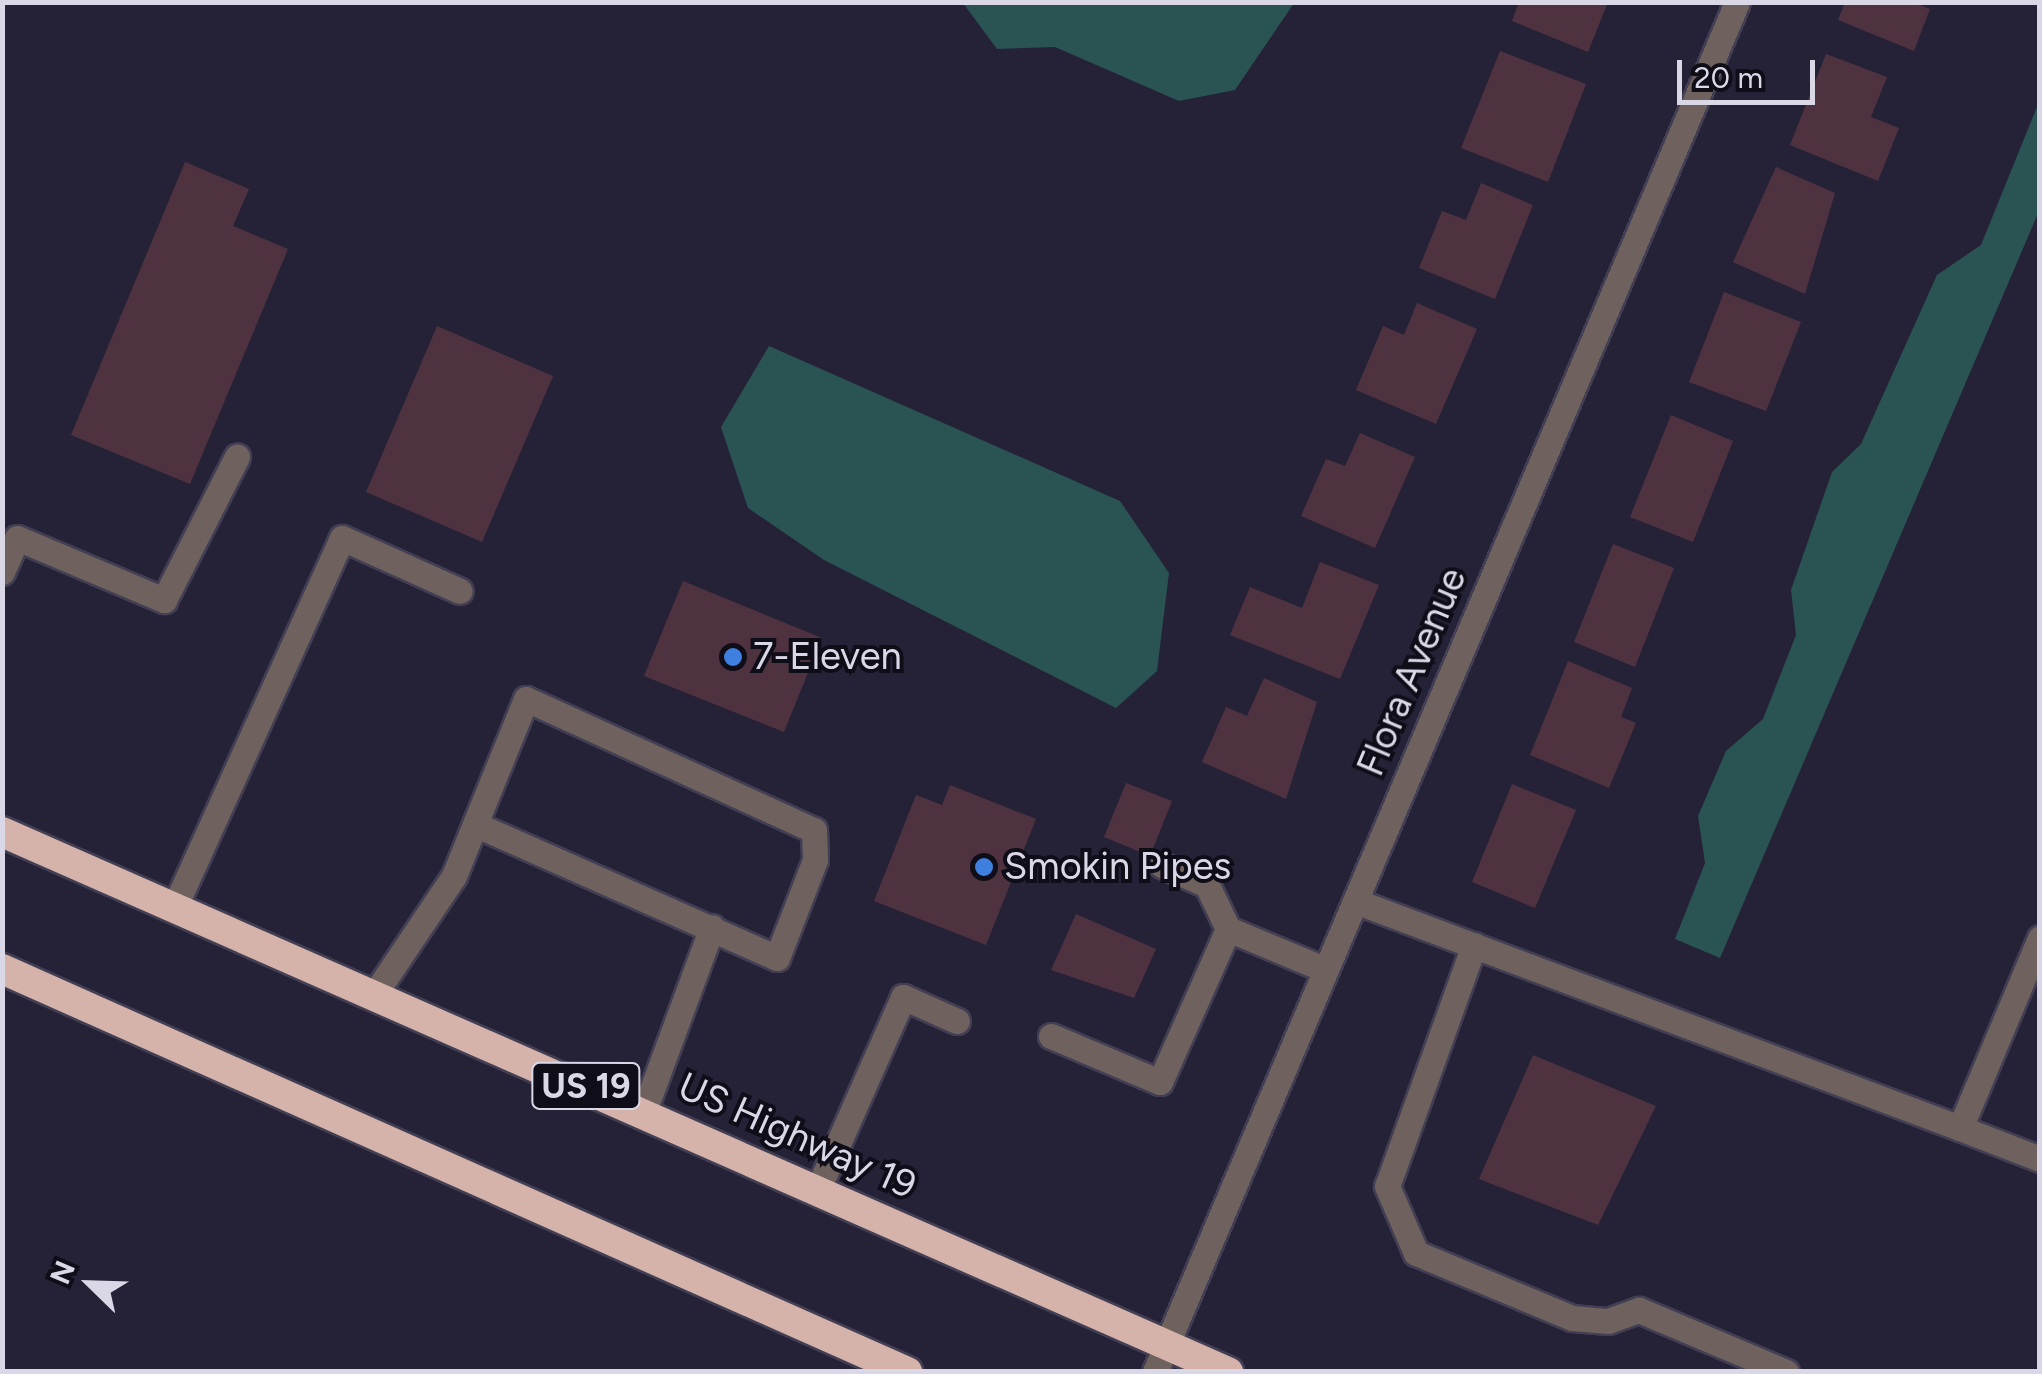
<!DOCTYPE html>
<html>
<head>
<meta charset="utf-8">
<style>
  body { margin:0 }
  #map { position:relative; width:2042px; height:1374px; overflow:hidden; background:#252238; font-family:Figtree,sans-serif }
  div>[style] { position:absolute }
  .water>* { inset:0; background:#2a5353 }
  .building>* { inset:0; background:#4f323f }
  .roads { filter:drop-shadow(2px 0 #423f54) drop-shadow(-2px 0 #423f54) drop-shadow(0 2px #423f54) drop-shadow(0 -2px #423f54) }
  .minor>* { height:25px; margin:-12.5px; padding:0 12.5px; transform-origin:12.5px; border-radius:12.5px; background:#6f615d }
  .highway>* { height:30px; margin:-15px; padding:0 15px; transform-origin:15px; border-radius:15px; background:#d5b3aa }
  .dots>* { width:28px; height:28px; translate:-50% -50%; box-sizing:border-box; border:5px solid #0f0d17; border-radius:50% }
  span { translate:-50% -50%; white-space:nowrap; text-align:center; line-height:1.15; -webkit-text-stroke:8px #0f0d17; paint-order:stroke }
  .shield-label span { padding:2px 8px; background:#0f0d17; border:2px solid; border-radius:8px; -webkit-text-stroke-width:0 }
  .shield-label { font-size:35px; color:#dad8e7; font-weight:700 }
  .poi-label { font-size:38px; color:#dad8e7 }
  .left { translate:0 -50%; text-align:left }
  .street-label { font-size:38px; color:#dad8e7 }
  .frame { position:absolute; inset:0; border:5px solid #dad8e7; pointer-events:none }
  .north { position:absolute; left:40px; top:1234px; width:100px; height:100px; -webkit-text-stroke:8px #0f0d17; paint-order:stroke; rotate:293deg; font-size:28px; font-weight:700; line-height:40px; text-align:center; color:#dad8e7 }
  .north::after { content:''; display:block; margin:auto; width:35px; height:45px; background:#dad8e7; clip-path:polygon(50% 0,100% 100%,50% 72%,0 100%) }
  .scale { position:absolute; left:1677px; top:60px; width:138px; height:45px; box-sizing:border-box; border:5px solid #dad8e7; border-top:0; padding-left:12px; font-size:30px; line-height:35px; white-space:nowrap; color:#dad8e7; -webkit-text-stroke:8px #0f0d17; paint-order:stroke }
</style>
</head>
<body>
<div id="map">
  <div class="water">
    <i style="clip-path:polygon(963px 3px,1294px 3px,1235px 90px,1179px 101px,1055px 47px,997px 49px)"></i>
    <i style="clip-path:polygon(2039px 102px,2039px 211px,1720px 958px,1675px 939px,1705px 863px,1698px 816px,1726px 751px,1763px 719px,1796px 635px,1791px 590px,1832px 472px,1861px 444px,1937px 275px,1981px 245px)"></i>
    <i style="clip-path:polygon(769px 346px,1120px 501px,1169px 573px,1157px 671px,1116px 708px,824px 560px,748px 508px,721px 427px)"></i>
  </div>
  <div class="building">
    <i style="clip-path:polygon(1519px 2px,1608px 2px,1588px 52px,1512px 21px)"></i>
    <i style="clip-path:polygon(1845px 2px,1912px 2px,1930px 9px,1914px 51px,1838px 20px)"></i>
    <i style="clip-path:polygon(1500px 51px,1586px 84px,1548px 182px,1461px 148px)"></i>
    <i style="clip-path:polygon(1826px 54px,1887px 77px,1871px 117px,1899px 128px,1878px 181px,1790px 145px)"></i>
    <i style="clip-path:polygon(185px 162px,249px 189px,233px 226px,288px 249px,190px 484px,71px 435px)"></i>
    <i style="clip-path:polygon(1776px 167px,1835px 193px,1805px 294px,1733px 262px)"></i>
    <i style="clip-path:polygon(1481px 183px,1533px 205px,1495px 299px,1419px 268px,1442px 211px,1466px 220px)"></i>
    <i style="clip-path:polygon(1724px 292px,1801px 322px,1766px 411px,1689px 382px)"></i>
    <i style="clip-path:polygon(1417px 303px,1477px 329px,1436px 424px,1356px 390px,1383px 326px,1404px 335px)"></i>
    <i style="clip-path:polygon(437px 326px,553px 376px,482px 542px,366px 492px)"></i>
    <i style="clip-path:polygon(1671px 415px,1733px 441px,1693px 542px,1630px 517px)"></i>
    <i style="clip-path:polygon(1360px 433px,1415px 457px,1375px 548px,1301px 516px,1326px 459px,1345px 466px)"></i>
    <i style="clip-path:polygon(1613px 544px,1674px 568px,1635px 667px,1574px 642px)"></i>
    <i style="clip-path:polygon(1320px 562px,1379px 585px,1340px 679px,1230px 635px,1250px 587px,1302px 608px)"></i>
    <i style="clip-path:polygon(683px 581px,822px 638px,784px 732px,644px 676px)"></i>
    <i style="clip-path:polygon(1568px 661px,1632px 688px,1621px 717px,1636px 723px,1609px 788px,1530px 755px)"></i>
    <i style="clip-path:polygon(1264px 678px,1317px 702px,1286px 799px,1202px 762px,1226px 707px,1247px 716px)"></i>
    <i style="clip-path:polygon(1126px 783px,1172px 801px,1150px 856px,1104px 837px)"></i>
    <i style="clip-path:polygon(1512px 784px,1576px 810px,1535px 908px,1472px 882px)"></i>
    <i style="clip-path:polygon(950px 785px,1036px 819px,986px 945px,874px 901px,916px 795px,942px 805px)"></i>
    <i style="clip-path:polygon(1076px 914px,1156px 949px,1134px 998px,1051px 970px)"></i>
    <i style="clip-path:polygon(1533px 1055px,1656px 1106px,1598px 1225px,1479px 1179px)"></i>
  </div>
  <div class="roads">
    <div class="minor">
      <i style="left:2px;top:572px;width:37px;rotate:-66deg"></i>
      <i style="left:17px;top:538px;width:160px;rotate:22.9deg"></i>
      <i style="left:164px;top:600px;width:161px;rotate:-63deg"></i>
      <i style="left:1162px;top:865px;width:49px;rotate:24deg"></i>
      <i style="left:1207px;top:885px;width:49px;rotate:64.5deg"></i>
      <i style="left:1228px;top:929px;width:106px;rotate:22.7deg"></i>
      <i style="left:1355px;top:901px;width:646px;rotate:20.57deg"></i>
      <i style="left:175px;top:906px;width:404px;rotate:-65.6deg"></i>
      <i style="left:342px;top:538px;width:129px;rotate:24.2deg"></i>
      <i style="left:2040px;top:938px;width:206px;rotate:112.8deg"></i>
      <i style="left:1960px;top:1128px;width:86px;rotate:21.2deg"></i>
      <i style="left:1474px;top:945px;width:256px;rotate:109.8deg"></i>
      <i style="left:1387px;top:1186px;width:73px;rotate:66.6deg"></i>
      <i style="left:1416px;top:1253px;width:169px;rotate:22.6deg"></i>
      <i style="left:1572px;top:1318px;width:36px;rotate:5deg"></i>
      <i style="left:1608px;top:1321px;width:33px;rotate:-20deg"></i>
      <i style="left:1639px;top:1310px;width:160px;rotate:22.9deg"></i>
      <i style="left:376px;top:992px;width:140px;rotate:-56.1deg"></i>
      <i style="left:454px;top:876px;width:56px;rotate:-68deg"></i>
      <i style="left:475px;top:824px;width:135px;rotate:-67.8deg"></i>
      <i style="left:526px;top:699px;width:316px;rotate:24.5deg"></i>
      <i style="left:814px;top:830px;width:30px;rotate:88deg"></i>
      <i style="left:815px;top:860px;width:105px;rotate:111.2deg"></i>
      <i style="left:777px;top:958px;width:330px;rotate:-156.1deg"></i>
      <i style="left:1051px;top:1036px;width:118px;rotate:22.9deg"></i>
      <i style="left:1160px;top:1082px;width:167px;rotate:-66deg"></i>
      <i style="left:644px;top:1111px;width:196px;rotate:-69.7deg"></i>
      <i style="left:818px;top:1189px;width:210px;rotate:-66.1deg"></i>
      <i style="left:903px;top:997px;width:59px;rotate:24deg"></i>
      <i style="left:1155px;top:1372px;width:1488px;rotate:-66.98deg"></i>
    </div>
    <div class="highway">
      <i style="left:2px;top:832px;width:1340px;rotate:23.77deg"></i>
      <i style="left:2px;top:969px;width:991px;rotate:24deg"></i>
    </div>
  </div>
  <div class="dots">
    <i style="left:733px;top:657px;background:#3f7fe0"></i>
    <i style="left:984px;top:867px;background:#3f7fe0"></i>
  </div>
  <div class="shield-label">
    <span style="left:586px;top:1086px">US 19</span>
  </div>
  <div class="poi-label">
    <span class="left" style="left:753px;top:657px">7-Eleven</span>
    <span class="left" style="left:1004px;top:867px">Smokin Pipes</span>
  </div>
  <div class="street-label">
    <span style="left:1412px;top:672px;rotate:-67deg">Flora Avenue</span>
    <span style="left:797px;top:1136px;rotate:24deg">US Highway 19</span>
  </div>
  <div class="frame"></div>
  <div class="north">N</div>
  <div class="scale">20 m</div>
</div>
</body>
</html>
